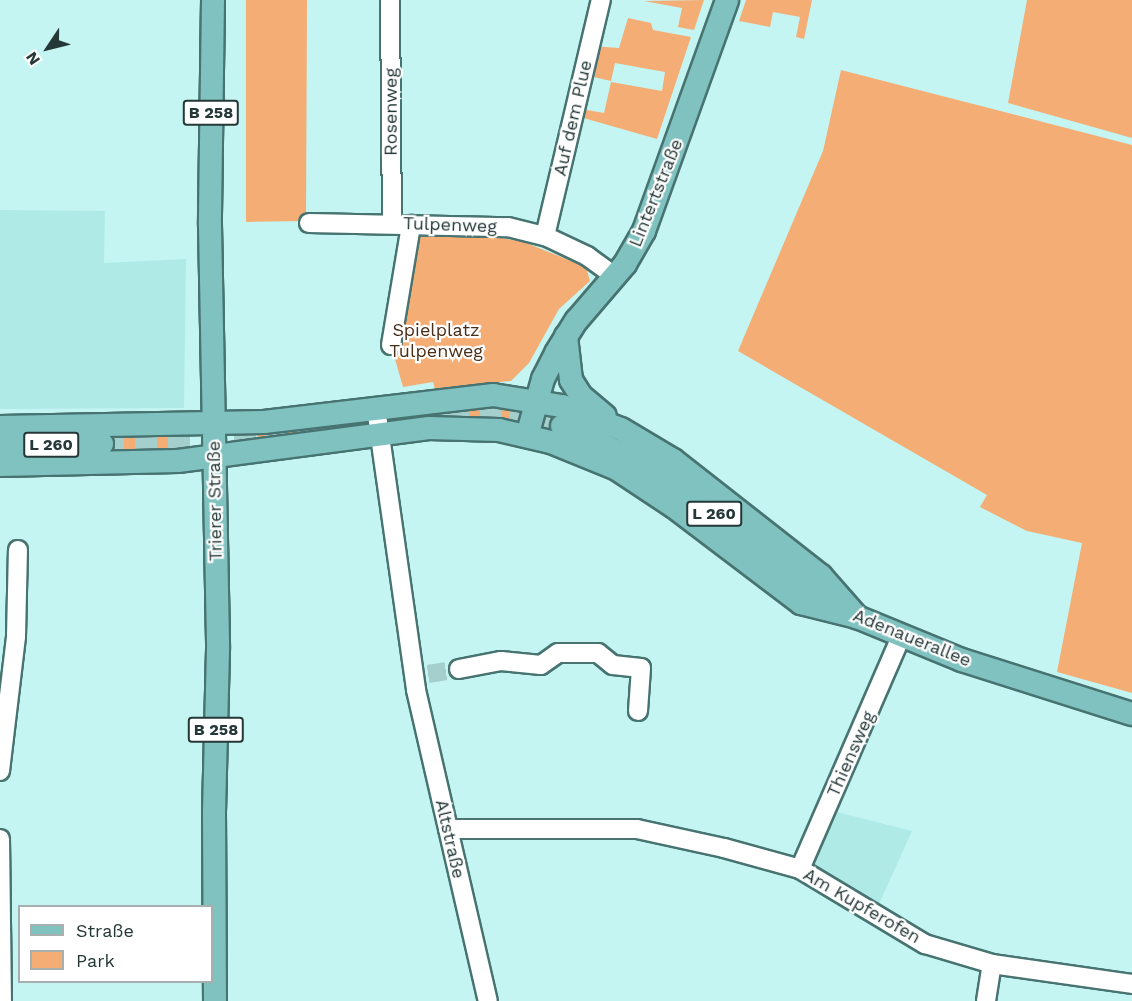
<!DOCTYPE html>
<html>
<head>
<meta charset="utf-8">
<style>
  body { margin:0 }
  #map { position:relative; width:1132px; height:1001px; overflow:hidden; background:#c4f5f2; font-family:"Work Sans",sans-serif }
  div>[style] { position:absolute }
  .built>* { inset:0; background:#afeae7 }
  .green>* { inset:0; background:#f4ad75 }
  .minor-tunnel>* { height:18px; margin-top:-9px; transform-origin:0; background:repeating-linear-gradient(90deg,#a4cfcd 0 18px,transparent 0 27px) }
  .major-tunnel>* { height:22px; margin-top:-11px; transform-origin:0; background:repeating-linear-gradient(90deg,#a4cfcd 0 22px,transparent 0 33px) }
  .roads { filter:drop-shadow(2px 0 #477371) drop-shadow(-2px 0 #477371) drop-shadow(0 2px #477371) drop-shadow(0 -2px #477371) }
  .minor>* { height:18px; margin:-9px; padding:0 9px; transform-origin:9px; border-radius:9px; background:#fff }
  .major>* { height:22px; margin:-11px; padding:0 11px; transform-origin:11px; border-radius:11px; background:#7fc2c0 }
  span { translate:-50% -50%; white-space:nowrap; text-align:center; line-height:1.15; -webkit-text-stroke:4.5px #fff; paint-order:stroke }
  .shield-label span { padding:2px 4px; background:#fff; border:2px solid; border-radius:4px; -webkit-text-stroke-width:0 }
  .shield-label { font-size:16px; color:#243837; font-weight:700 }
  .street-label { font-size:18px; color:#243837 }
  .park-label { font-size:18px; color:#492d14 }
  .legend { position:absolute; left:18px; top:905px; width:195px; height:78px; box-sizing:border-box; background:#fff; border:2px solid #a7afaf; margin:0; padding:8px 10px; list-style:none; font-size:18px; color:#243837 }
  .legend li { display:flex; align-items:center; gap:12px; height:30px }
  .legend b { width:30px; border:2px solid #a7afaf }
  .north { position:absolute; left:18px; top:18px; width:60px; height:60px; -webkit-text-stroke:4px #fff; paint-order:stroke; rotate:235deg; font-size:16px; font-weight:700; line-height:24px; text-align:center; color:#243837 }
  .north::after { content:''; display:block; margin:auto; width:21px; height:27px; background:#243837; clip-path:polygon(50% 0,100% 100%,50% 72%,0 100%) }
</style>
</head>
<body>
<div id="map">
  <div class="built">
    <i style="clip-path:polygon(0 210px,105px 211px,104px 263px,186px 259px,184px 408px,0 409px)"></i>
    <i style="clip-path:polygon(837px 812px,912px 831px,879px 904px,811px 865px)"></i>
  </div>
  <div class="green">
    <i style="clip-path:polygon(246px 0,307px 0,306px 221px,246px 222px)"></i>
    <i style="clip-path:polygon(704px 0,694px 30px,678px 27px,682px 8px,644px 1px)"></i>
    <i style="clip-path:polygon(746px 0,812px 0,804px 39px,796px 37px,800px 17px,773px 12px,770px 27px,739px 21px)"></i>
    <i style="clip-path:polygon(1027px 0,1132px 0,1132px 138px,1008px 103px)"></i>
    <i style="clip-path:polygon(628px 18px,651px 23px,653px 30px,691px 37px,657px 139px,580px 117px,581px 109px,604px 113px,611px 82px,662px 91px,665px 72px,615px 63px,611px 81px,585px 75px,592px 46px,619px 48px)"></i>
    <i style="clip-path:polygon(841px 70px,1132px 145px,1132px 693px,1057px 672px,1082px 543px,1027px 531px,980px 507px,987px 495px,738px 351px,823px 151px)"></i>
    <i style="clip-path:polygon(422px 236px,483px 235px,524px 242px,586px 267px,590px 281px,559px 309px,529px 363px,511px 381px,435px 389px,433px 382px,403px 387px,395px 359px,417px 239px)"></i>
    <i style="clip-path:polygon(459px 402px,523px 408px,524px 415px,518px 421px,501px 423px,410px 422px,409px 410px)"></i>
    <i style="clip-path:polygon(365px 420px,367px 425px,258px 444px,257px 430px)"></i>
    <i style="clip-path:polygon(173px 430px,169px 449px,100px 457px,99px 433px)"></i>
  </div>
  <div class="minor-tunnel">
    <i style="left:428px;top:674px;width:31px;rotate:-9deg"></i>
  </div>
  <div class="major-tunnel">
    <i style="left:102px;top:444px;width:163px;rotate:-2.8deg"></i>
    <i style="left:265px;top:436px;width:184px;rotate:-7.8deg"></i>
    <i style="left:447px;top:411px;width:63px;rotate:1.8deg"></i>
    <i style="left:510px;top:413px;width:54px;rotate:14deg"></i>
  </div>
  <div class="roads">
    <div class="minor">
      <i style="left:390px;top:0;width:223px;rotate:89.5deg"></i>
      <i style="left:309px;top:223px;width:199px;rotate:1.2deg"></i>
      <i style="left:508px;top:227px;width:38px;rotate:14deg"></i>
      <i style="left:545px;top:236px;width:47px;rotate:25.5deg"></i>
      <i style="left:587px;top:256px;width:34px;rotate:36deg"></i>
      <i style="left:545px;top:236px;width:243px;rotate:-76.7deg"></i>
      <i style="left:391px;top:345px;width:122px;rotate:-80.5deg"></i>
      <i style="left:376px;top:408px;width:285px;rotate:81.9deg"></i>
      <i style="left:416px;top:690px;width:319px;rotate:77deg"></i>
      <i style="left:459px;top:669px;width:43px;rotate:-10.8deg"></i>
      <i style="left:501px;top:661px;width:40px;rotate:5.7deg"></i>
      <i style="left:541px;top:665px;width:21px;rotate:-35deg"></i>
      <i style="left:558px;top:653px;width:40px"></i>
      <i style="left:598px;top:653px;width:19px;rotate:39deg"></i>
      <i style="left:613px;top:665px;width:28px;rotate:6deg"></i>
      <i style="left:641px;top:668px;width:43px;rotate:94deg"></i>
      <i style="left:0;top:771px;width:136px;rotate:-83.2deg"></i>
      <i style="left:16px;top:636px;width:86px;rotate:-88.7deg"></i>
      <i style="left:448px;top:829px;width:189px"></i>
      <i style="left:637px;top:829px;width:89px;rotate:12.3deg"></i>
      <i style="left:724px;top:848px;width:79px;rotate:15.4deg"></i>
      <i style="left:800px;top:869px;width:146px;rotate:31deg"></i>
      <i style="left:925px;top:944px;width:70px;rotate:16.6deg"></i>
      <i style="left:992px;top:964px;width:141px;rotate:8.1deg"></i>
      <i style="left:0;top:839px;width:162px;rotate:89.3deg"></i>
      <i style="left:800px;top:869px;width:253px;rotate:-66.5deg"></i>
      <i style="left:986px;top:1001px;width:37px;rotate:-81deg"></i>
    </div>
    <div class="major">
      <i style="left:213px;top:0;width:225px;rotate:90.8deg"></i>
      <i style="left:210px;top:225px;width:424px;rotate:88.9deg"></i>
      <i style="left:218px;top:649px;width:162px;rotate:91.4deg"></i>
      <i style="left:214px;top:811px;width:190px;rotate:89.7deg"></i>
      <i style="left:566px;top:336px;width:44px;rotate:83.5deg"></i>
      <i style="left:571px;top:380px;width:19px;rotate:58deg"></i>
      <i style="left:581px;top:396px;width:31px;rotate:40deg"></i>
      <i style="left:562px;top:426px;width:93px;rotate:24.9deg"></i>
      <i style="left:646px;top:465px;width:206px;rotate:36.9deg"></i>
      <i style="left:811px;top:589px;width:54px;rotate:31.3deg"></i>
      <i style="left:857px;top:617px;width:113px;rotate:22.3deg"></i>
      <i style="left:962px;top:660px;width:178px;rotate:17.6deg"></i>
      <i style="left:0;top:427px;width:264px;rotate:-1.1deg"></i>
      <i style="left:264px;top:422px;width:231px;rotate:-6.7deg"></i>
      <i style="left:493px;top:395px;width:70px;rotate:9.1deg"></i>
      <i style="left:562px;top:406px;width:63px;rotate:21.3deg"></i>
      <i style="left:621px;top:429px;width:61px;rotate:30.8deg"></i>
      <i style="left:673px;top:460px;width:188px;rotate:38.1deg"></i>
      <i style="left:821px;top:576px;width:55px;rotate:48.7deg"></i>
      <i style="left:527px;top:436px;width:59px;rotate:-74.3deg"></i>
      <i style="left:543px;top:379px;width:29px;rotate:-63deg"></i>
      <i style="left:556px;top:353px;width:39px;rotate:-58deg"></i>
      <i style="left:577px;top:320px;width:74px;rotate:-49.4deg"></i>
      <i style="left:625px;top:264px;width:38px;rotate:-60deg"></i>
      <i style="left:644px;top:231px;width:245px;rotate:-70.2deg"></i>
      <i style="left:0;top:445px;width:102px;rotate:-0.6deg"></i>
      <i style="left:0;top:465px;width:178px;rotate:-1.3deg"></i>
      <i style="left:178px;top:461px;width:253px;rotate:-7.5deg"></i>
      <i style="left:429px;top:428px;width:70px;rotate:1.6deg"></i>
      <i style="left:499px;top:430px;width:53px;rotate:13deg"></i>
      <i style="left:551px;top:442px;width:71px;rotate:22.2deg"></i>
      <i style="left:617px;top:469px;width:67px;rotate:33.5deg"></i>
      <i style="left:673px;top:506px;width:161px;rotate:37.2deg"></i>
      <i style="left:801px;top:603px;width:58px;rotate:14deg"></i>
    </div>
  </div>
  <div class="shield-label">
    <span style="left:211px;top:113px">B 258</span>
    <span style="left:51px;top:445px">L 260</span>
    <span style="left:714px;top:514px">L 260</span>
    <span style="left:216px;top:730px">B 258</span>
  </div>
  <div class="street-label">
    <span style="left:391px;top:112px;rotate:-90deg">Rosenweg</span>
    <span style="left:573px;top:118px;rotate:-77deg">Auf dem Plue</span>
    <span style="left:656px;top:193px;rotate:-68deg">Lintertstraße</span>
    <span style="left:450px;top:225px;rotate:2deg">Tulpenweg</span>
    <span style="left:215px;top:501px;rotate:-91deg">Trierer Straße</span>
    <span style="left:912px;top:638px;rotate:22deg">Adenauerallee</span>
    <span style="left:851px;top:754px;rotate:-66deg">Thiensweg</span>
    <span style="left:450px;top:839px;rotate:77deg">Altstraße</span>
    <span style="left:862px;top:906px;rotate:30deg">Am Kupferofen</span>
  </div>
  <div class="park-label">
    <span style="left:436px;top:341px">Spielplatz<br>Tulpenweg</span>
  </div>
  <ul class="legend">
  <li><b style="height:8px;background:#7fc2c0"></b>Straße</li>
  <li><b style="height:16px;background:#f4ad75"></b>Park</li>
  </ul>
  <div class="north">N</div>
</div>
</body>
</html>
